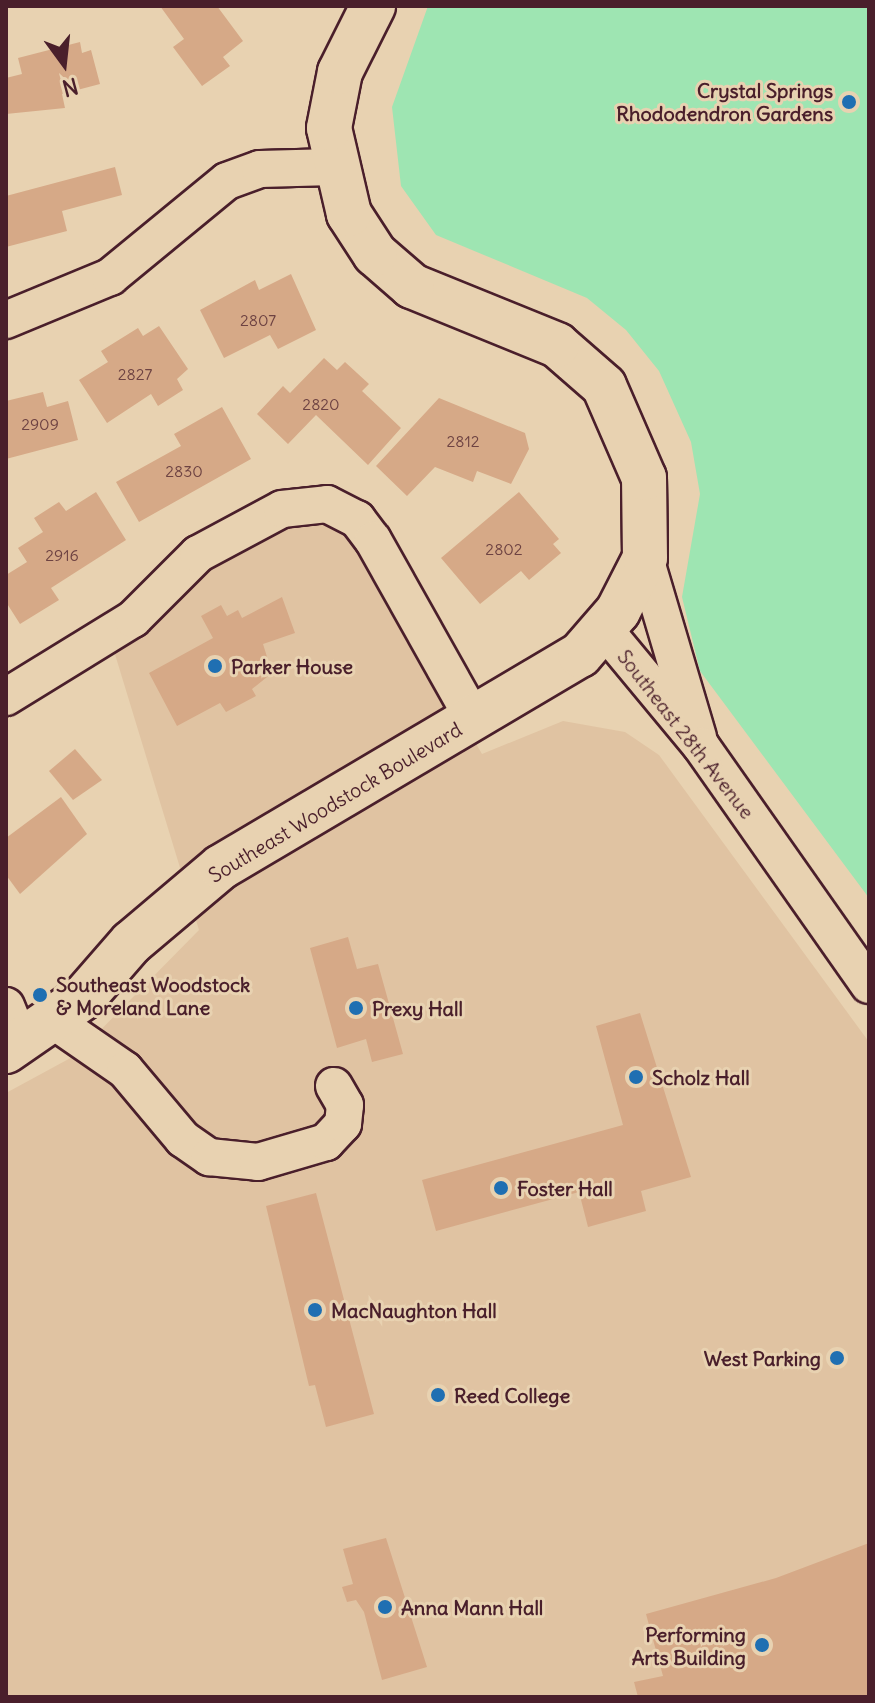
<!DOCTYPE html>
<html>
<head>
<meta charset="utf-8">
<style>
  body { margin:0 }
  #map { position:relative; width:875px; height:1703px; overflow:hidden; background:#e8d2b1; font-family:Delius,sans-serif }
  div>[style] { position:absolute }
  .built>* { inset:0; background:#e0c3a2 }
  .green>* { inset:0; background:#9ee5b2 }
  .building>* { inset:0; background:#d6a987 }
  .roads { filter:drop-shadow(2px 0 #4a1f2b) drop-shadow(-2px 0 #4a1f2b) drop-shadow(0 2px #4a1f2b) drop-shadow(0 -2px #4a1f2b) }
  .minor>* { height:36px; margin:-18px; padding:0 18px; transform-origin:18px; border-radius:18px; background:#e8d2b1 }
  .major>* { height:44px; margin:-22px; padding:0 22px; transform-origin:22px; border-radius:22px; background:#e8d2b1 }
  .dots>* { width:22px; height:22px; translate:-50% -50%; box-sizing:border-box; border:4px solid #e8d2b1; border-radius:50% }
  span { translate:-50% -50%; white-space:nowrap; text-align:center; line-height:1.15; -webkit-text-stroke:6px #e8d2b1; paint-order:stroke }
  .number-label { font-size:16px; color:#6d4242 }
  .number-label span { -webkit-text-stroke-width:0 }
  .poi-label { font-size:20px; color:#4a1f2b; font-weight:700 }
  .right { translate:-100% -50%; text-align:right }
  .left { translate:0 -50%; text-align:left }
  .street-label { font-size:20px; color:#4a1f2b }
  .frame { position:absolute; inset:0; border:8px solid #4a1f2b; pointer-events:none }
  .north { position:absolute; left:24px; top:24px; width:80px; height:80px; -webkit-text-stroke:6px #e8d2b1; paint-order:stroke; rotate:165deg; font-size:22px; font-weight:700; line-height:32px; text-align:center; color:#4a1f2b }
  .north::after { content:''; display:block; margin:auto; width:28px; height:36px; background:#4a1f2b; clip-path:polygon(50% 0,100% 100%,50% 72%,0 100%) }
</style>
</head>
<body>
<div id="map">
  <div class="built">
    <i style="clip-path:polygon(322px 520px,363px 549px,482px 754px,563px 721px,625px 732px,659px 755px,869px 1042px,869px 1697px,6px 1697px,6px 1093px,76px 1055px,199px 930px,114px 651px,200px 575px,288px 525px)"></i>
  </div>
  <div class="green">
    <i style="clip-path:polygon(428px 6px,869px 6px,869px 898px,700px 671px,682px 597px,700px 494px,691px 442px,659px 371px,626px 330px,587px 298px,436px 235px,401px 186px,392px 107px)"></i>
  </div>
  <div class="building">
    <i style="clip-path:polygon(160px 6px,217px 6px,243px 41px,223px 57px,230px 66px,202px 86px,173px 47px,184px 39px)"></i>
    <i style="clip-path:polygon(80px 42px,82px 53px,91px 50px,100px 84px,62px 94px,65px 108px,6px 114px,6px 78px,22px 74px,18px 58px)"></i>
    <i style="clip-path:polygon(115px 167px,122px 195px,62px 211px,67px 231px,6px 247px,6px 196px)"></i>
    <i style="clip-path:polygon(291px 274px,316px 330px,278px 349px,270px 335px,224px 358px,200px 310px,255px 280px,259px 290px)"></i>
    <i style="clip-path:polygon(159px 326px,188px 369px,177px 379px,183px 390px,158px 406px,151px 394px,107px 423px,79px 380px,108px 362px,101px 351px,138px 328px,143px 336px)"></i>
    <i style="clip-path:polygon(324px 358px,337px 370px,345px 362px,369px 384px,362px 391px,401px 428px,368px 465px,316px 415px,288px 444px,257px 414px,283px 386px,290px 393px)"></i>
    <i style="clip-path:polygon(43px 392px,47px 407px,68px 401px,78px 440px,6px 459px,6px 401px)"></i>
    <i style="clip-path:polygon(439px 398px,525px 433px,529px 449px,511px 484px,477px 471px,473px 482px,435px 467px,407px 496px,376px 466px)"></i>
    <i style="clip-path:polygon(222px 407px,251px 459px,139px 522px,116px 482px,181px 446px,174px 434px)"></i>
    <i style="clip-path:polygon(96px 492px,126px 540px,51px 588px,59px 600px,20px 624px,6px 602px,6px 575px,27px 562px,18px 548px,43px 532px,34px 518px,59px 502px,66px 511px)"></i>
    <i style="clip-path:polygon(519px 492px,559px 539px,553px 544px,561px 553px,529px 580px,521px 571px,480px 604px,441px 558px)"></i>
    <i style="clip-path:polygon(282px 597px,295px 633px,263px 644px,272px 673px,252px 689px,256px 696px,226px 712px,220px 703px,177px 726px,149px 673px,213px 638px,201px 616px,221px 605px,227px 616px,238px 610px,242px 618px)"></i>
    <i style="clip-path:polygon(75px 749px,102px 780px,73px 800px,49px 771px)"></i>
    <i style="clip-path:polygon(61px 797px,87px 834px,20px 894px,6px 875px,6px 838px)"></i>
    <i style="clip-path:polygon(348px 937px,357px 969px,378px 964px,403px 1054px,372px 1062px,366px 1039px,337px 1048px,310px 948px)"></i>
    <i style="clip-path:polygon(640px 1013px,691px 1177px,641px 1191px,646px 1211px,588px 1227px,579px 1192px,436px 1231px,422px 1180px,623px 1125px,596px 1026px)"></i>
    <i style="clip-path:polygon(316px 1193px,374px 1414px,326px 1427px,315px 1385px,309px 1386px,266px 1206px)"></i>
    <i style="clip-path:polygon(386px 1538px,427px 1667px,382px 1680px,364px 1612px,356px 1600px,347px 1602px,342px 1587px,353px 1584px,343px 1549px)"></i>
    <i style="clip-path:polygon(869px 1543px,869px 1697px,638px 1697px,634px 1682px,663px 1676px,646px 1614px,776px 1578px)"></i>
  </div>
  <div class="roads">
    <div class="minor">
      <i style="left:6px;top:320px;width:113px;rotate:-22.5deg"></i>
      <i style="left:110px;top:277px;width:151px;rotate:-39.4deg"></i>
      <i style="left:227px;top:181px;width:35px;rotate:-20deg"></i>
      <i style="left:260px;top:169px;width:73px;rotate:-1.6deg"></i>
      <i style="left:645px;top:558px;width:187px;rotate:73.5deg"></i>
      <i style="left:604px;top:629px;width:152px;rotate:50.3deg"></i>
      <i style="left:701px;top:746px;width:292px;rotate:54.9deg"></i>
      <i style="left:6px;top:697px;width:149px;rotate:-31.6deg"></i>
      <i style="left:133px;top:619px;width:92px;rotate:-45deg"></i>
      <i style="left:198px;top:554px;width:95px;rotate:-28.2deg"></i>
      <i style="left:282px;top:509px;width:45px;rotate:-6.3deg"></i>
      <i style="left:327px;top:504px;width:34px;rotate:27deg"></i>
      <i style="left:357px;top:519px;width:26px;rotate:53deg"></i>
      <i style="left:373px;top:540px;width:206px;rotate:60.7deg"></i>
      <i style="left:6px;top:1006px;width:40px;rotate:68deg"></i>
      <i style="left:54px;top:1021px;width:86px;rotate:34.6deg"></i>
      <i style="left:125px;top:1070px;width:90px;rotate:50deg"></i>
      <i style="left:183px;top:1139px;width:32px;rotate:35deg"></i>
      <i style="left:209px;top:1157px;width:49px;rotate:5.8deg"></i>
      <i style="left:258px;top:1162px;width:71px;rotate:-16.4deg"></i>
      <i style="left:326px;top:1142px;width:25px;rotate:-47deg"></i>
      <i style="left:343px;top:1124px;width:19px;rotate:-84deg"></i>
      <i style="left:345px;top:1105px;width:22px;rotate:-120deg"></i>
    </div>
    <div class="major">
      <i style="left:6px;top:1051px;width:95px;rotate:-34.7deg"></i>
      <i style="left:84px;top:997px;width:72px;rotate:-49deg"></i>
      <i style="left:131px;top:943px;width:118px;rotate:-40.2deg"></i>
      <i style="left:221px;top:867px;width:417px;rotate:-30.6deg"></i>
      <i style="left:580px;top:655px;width:58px;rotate:-49.2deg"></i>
      <i style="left:618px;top:611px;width:59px;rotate:-63deg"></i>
      <i style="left:645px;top:558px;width:80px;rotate:-90.7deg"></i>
      <i style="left:644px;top:478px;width:100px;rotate:-113.5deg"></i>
      <i style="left:604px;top:386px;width:62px;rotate:-138.9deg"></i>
      <i style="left:557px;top:345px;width:157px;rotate:-157.9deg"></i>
      <i style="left:412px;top:286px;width:49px;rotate:-139.1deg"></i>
      <i style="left:375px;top:254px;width:48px;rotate:-123deg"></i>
      <i style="left:349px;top:214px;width:88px;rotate:-103.1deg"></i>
      <i style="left:329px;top:128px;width:57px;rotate:-78.9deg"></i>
      <i style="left:340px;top:72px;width:74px;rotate:-63.4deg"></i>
    </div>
  </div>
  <div class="dots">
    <i style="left:849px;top:102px;background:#1f6fb2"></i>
    <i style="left:215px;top:666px;background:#1f6fb2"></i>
    <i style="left:40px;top:995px;background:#1f6fb2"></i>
    <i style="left:356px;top:1008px;background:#1f6fb2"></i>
    <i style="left:636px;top:1077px;background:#1f6fb2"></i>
    <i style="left:501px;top:1188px;background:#1f6fb2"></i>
    <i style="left:315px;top:1310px;background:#1f6fb2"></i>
    <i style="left:837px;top:1358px;background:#1f6fb2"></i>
    <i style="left:438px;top:1395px;background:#1f6fb2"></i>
    <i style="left:385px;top:1607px;background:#1f6fb2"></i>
    <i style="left:762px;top:1645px;background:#1f6fb2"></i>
  </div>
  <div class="number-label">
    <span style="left:258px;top:320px">2807</span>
    <span style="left:135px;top:374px">2827</span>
    <span style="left:321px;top:404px">2820</span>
    <span style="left:40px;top:424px">2909</span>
    <span style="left:463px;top:441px">2812</span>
    <span style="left:184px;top:471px">2830</span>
    <span style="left:504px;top:549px">2802</span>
    <span style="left:62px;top:555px">2916</span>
  </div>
  <div class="poi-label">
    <span class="right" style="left:833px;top:102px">Crystal Springs<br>Rhododendron Gardens</span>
    <span class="left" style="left:231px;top:666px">Parker House</span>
    <span class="left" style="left:56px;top:996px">Southeast Woodstock<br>&amp; Moreland Lane</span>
    <span class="left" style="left:372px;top:1008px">Prexy Hall</span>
    <span class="left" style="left:652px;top:1077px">Scholz Hall</span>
    <span class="left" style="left:517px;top:1188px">Foster Hall</span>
    <span class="left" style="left:331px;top:1310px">MacNaughton Hall</span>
    <span class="right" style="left:821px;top:1358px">West Parking</span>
    <span class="left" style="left:454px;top:1395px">Reed College</span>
    <span class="left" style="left:401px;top:1607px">Anna Mann Hall</span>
    <span class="right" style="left:746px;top:1646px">Performing<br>Arts Building</span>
  </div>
  <div class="street-label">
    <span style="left:686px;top:734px;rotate:52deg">Southeast 28th Avenue</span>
    <span style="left:335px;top:802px;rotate:-31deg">Southeast Woodstock Boulevard</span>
  </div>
  <div class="frame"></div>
  <div class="north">N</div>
</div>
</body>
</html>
